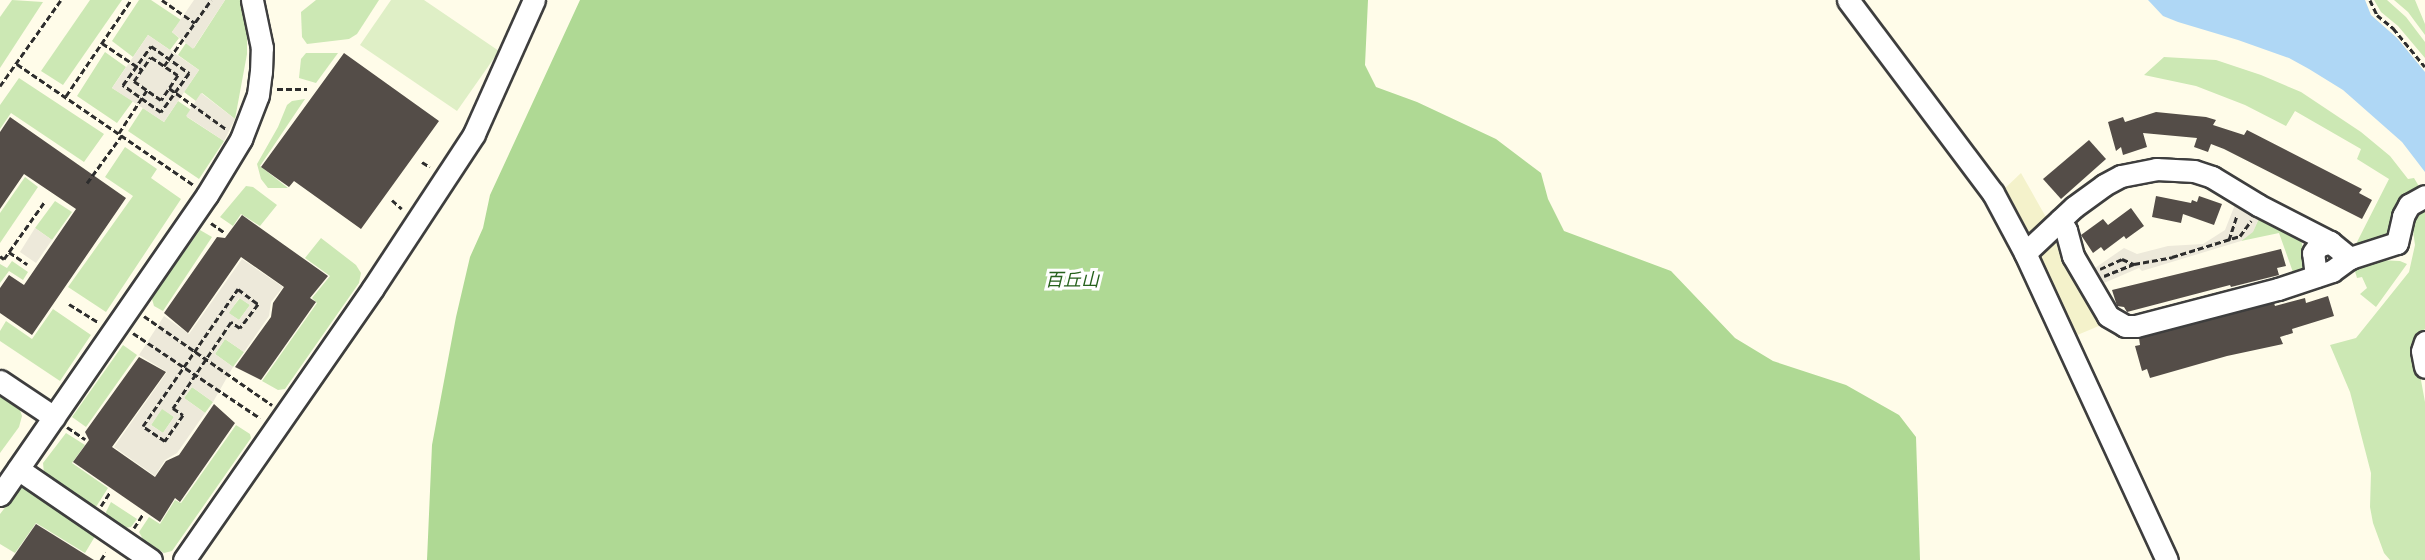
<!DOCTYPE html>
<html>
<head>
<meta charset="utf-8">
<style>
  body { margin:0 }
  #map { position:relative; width:2425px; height:560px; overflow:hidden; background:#fffce9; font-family:"IBM Plex Serif","Noto Sans SC",serif }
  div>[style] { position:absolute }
  .farmland>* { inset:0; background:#f4f2cb }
  .green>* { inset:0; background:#cce8b4 }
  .forest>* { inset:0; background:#afd994 }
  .pitch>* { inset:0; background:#dfefc6 }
  .plaza>* { inset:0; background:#ede9da }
  .water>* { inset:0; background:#afd7f5 }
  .building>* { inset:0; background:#544d48 }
  .path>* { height:3px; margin-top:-1.5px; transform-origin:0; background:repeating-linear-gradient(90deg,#2d2d2d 0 6px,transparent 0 9px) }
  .roads { filter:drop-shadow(2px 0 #3e3e3e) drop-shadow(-2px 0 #3e3e3e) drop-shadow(0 2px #3e3e3e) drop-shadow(0 -2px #3e3e3e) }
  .minor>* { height:21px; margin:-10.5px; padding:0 10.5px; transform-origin:10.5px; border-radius:10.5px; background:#fff }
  span { translate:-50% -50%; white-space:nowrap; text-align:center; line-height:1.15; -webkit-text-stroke:6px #fff; paint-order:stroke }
  .park-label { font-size:18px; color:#27621d; font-style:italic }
</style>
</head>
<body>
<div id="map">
  <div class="farmland">
    <i style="clip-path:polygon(2021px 173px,2047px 219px,2025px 241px,2001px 192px)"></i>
    <i style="clip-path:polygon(2057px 237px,2106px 323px,2075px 336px,2040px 262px,2041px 254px)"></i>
  </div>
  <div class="green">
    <i style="clip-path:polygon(12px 0,43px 2px,0 68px,0 17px)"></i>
    <i style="clip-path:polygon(90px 0,122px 0,63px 85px,41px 71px)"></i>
    <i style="clip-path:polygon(139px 0,151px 0,181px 20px,172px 32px,179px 38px,170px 50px,148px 35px,133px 57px,112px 41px)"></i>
    <i style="clip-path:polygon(225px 0,240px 0,247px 29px,247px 54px,235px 119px,202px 93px,196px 101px,184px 92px,199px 70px,178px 55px,186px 43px,194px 48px)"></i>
    <i style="clip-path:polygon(316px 0,379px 0,357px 34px,349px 39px,307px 44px,302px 37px,301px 12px)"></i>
    <i style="clip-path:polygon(2374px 0,2387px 0,2406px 17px,2425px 42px,2425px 58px,2398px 26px,2381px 12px)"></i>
    <i style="clip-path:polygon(2394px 0,2415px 0,2425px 24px,2425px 35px,2408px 12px)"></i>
    <i style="clip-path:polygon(105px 52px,126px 67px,112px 88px,133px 101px,117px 123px,77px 96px)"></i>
    <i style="clip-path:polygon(306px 53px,338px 53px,316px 83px,299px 78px,301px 59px)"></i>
    <i style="clip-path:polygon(2164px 57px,2216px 60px,2261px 75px,2301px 92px,2361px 132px,2390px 156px,2408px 179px,2414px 178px,2420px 188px,2388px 237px,2367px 244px,2356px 244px,2389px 179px,2357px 159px,2361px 149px,2295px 111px,2286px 126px,2245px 105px,2196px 86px,2144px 75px)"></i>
    <i style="clip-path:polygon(19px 78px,104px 134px,84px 162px,11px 113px,0 129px,0 105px)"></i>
    <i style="clip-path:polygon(305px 99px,260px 166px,288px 188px,268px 188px,261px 179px,257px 164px,278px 127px,287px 105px,292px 101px)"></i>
    <i style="clip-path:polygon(178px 101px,191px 110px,187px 117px,224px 141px,199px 179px,128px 131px,143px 108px,164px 122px)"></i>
    <i style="clip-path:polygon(125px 147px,157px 169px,151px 178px,181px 199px,106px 312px,68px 287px,133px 196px,105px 177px)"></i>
    <i style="clip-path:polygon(25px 177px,38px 187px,0 243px,0 213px)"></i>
    <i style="clip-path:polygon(246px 186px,253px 187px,277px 205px,260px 226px,241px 214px,233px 226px,220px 217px)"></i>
    <i style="clip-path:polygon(55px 201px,72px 212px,52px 240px,35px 228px)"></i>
    <i style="clip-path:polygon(2425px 204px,2425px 329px,2418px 335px,2418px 364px,2425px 402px,2425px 560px,2390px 560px,2384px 553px,2373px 523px,2370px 507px,2371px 473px,2350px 392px,2330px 345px,2356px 338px,2409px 272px,2415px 245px,2411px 215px)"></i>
    <i style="clip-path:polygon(2261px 214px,2301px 239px,2307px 270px,2294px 275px,2279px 233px,2241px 241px,2253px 231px)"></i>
    <i style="clip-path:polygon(200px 230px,212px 237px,163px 311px,154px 306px,152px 299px,155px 293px)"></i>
    <i style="clip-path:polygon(321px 238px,356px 265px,361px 273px,359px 283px,285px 389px,278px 390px,262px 381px,317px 303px,312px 298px,330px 276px,305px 258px)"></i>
    <i style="clip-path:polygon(2378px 260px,2400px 261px,2407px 264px,2376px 307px,2360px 294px,2367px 288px,2362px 277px,2357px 278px,2354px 268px)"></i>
    <i style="clip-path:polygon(12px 261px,28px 272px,23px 280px,9px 271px,0 283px,0 264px,7px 268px)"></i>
    <i style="clip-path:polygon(240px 298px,250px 305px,239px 320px,228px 313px)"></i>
    <i style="clip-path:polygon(53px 309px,91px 335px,60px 381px,0 341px,0 331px,6px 321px,32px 339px)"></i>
    <i style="clip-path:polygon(225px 339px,244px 352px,233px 367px,215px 354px)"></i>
    <i style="clip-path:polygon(123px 345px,137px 355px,86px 427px,72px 417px)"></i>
    <i style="clip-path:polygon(192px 387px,213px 402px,205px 413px,184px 398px)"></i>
    <i style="clip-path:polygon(0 391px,18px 404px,22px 416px,19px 427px,0 453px)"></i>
    <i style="clip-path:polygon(162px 408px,174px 417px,163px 433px,151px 425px)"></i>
    <i style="clip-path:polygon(236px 425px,250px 434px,251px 438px,172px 551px,164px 553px,144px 541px,139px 532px,149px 517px,160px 524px,175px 500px,181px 503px)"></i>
    <i style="clip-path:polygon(66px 433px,85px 445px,72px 463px,108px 488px,94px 510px,49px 482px,44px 473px,43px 463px)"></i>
    <i style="clip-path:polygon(21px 487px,27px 487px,97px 533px,85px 553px,36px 523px,15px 553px,0 544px,0 514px)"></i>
    <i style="clip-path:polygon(111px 502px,137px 519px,131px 527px,124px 528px,108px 518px,106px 512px)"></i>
  </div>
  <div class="forest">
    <i style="clip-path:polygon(580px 0,1368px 0,1365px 65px,1376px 87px,1417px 102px,1496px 139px,1541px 173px,1548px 199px,1564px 231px,1671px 271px,1735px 338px,1773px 361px,1846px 385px,1899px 415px,1916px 437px,1920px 560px,427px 560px,432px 445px,456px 317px,470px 257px,483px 228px,490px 195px)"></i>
  </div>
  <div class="pitch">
    <i style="clip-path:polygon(391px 0,424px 0,499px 51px,457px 111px,360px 45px)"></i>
  </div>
  <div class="plaza">
    <i style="clip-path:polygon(194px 0,225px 0,193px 49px,172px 32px)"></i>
    <i style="clip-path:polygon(148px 35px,199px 70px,164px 122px,112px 88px)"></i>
    <i style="clip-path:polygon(201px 93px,235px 119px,224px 141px,186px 116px)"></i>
    <i style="clip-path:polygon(2236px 202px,2261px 214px,2253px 232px,2241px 241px,2142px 271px,2139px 268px,2097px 286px,2084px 265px,2088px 260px,2095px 268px,2124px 248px,2137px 254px,2168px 246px,2203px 244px,2225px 230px)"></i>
    <i style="clip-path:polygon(35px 228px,52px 240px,36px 263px,20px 252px)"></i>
    <i style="clip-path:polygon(evenodd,242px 259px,283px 287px,271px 302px,269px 316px,244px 352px,225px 339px,215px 354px,233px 367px,213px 402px,192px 387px,184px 398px,205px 413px,177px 453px,165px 460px,155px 476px,114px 447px,167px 372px,139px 355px,164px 316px,189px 334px,242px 259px,239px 298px,250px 305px,239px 320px,229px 313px,239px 298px,242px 259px,162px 409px,174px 417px,163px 433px,151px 425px,162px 409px)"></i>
  </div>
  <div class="water">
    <i style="clip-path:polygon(2148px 0,2365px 0,2371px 15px,2397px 38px,2425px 72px,2425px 172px,2402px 142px,2343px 90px,2309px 69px,2289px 58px,2238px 40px,2178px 22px,2163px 16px)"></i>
  </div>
  <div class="building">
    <i style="clip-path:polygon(344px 53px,439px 121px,361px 229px,294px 181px,289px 187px,261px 167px)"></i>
    <i style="clip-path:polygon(2156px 112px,2206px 117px,2216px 120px,2213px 125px,2244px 135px,2247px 130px,2362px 189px,2359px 193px,2372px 200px,2362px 219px,2224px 149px,2211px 144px,2208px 152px,2194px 147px,2197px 138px,2143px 133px,2147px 147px,2123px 155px,2121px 147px,2116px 151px,2108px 122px,2123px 117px,2125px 122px)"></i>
    <i style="clip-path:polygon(10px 117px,126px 198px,32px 335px,0 313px,0 288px,9px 275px,24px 285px,76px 209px,24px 174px,0 209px,0 132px)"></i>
    <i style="clip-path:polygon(2089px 140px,2106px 159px,2061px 199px,2043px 179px)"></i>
    <i style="clip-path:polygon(2156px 196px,2191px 203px,2192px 200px,2197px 202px,2199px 196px,2222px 204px,2214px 225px,2183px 214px,2181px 223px,2152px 217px)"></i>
    <i style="clip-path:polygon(2131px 208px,2144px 226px,2126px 239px,2124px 236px,2104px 251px,2101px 247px,2093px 253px,2081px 235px,2103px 219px,2108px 225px)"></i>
    <i style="clip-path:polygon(242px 215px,328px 276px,310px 298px,316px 302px,261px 380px,235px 367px,271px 317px,273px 303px,284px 287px,241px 257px,188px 333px,164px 313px,217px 237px,225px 238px)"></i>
    <i style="clip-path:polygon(2281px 249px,2286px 266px,2277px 268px,2279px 275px,2231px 287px,2230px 285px,2127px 312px,2124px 307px,2117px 306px,2112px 290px)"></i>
    <i style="clip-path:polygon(2328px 296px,2334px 316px,2292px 329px,2293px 333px,2280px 337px,2283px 344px,2227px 356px,2150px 378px,2147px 369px,2142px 371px,2135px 346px,2140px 345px,2139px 338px,2274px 303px,2275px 306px,2305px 298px,2306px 303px)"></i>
    <i style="clip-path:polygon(139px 357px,166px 372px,112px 447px,155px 477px,166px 461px,179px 455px,214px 404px,235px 423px,180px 502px,175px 498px,160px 522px,73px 462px,89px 440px,85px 432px)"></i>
    <i style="clip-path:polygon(36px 524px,94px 560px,11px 560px)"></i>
  </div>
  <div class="path">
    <i style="left:162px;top:0;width:40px;rotate:34.9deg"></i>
    <i style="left:2370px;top:0;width:17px;rotate:65deg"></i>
    <i style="left:2377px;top:15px;width:21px;rotate:39deg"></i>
    <i style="left:2393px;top:28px;width:50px;rotate:50.6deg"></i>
    <i style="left:102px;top:43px;width:48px;rotate:34deg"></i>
    <i style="left:151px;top:46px;width:47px;rotate:35.4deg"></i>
    <i style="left:189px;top:73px;width:48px;rotate:125.7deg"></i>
    <i style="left:161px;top:112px;width:47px;rotate:-144.6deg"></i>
    <i style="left:123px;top:85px;width:48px;rotate:-54.3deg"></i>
    <i style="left:151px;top:57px;width:32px;rotate:34deg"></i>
    <i style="left:178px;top:75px;width:30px;rotate:124deg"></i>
    <i style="left:161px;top:100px;width:33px;rotate:-145deg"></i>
    <i style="left:134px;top:81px;width:29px;rotate:-55deg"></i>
    <i style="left:17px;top:64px;width:214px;rotate:34.4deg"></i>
    <i style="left:164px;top:66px;width:81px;rotate:-54.5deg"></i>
    <i style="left:0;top:86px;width:105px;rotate:-54.7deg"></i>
    <i style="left:169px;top:88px;width:70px;rotate:35.7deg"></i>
    <i style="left:277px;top:89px;width:30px"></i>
    <i style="left:66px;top:96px;width:116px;rotate:-55.9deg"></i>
    <i style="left:119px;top:133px;width:51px;rotate:-56.9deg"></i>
    <i style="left:422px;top:162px;width:9px;rotate:32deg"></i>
    <i style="left:87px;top:183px;width:59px;rotate:-53.9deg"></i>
    <i style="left:392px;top:200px;width:13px;rotate:42deg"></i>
    <i style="left:211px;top:223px;width:16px;rotate:35deg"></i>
    <i style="left:2229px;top:240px;width:26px;rotate:-72deg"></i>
    <i style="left:9px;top:252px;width:22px;rotate:34deg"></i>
    <i style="left:0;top:256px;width:5px;rotate:37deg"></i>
    <i style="left:4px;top:259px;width:71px;rotate:-54.7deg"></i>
    <i style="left:2100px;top:269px;width:24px;rotate:-24deg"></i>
    <i style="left:2122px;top:259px;width:13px;rotate:23deg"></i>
    <i style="left:2104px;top:276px;width:32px;rotate:-22deg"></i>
    <i style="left:2134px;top:264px;width:39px;rotate:-10deg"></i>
    <i style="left:2172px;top:257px;width:71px;rotate:-17.2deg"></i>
    <i style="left:2240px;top:236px;width:19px;rotate:-54deg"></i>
    <i style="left:238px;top:289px;width:25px;rotate:37deg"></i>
    <i style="left:258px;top:304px;width:30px;rotate:127deg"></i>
    <i style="left:240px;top:328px;width:11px;rotate:-146deg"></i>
    <i style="left:231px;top:322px;width:104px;rotate:124deg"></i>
    <i style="left:173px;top:408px;width:12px;rotate:35deg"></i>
    <i style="left:183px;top:415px;width:32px;rotate:125deg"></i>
    <i style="left:165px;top:441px;width:27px;rotate:-146deg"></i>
    <i style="left:143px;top:426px;width:167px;rotate:-55.3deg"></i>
    <i style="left:69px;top:304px;width:34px;rotate:32deg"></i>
    <i style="left:144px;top:316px;width:156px;rotate:34.8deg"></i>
    <i style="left:133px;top:333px;width:153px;rotate:33.8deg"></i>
    <i style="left:67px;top:427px;width:22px;rotate:34deg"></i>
    <i style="left:101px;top:506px;width:17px;rotate:-57deg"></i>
    <i style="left:134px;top:528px;width:17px;rotate:-57deg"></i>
    <i style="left:101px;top:560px;width:9px;rotate:-58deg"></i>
  </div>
  <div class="roads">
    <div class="minor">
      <i style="left:1848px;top:0;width:241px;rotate:53.1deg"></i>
      <i style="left:1993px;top:193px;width:68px;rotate:61.9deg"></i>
      <i style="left:2025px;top:253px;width:338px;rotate:65.2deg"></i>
      <i style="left:2060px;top:220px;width:12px;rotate:59deg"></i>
      <i style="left:2066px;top:230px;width:27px;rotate:75deg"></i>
      <i style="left:2073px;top:256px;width:69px;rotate:59.7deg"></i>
      <i style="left:2108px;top:316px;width:20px;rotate:30deg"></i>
      <i style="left:2125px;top:326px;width:11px"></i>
      <i style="left:2136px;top:326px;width:147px;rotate:-14.6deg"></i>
      <i style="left:2278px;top:289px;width:57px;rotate:-18.4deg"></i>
      <i style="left:2332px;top:271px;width:22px;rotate:-36deg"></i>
      <i style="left:2025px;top:253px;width:67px;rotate:-43.2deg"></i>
      <i style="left:2074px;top:207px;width:37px;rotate:-36deg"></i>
      <i style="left:2104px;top:185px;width:19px;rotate:-28deg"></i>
      <i style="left:2121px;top:176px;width:36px;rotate:-11deg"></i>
      <i style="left:2156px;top:169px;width:38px;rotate:3deg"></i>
      <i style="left:2194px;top:171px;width:19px;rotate:18deg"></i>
      <i style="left:2212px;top:177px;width:54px;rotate:31.3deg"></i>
      <i style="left:2258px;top:205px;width:81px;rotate:27.2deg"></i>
      <i style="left:2330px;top:242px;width:26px;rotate:39deg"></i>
      <i style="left:2350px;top:258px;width:49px;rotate:-17.7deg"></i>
      <i style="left:2397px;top:243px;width:28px;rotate:-77deg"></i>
      <i style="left:2403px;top:216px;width:13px;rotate:-61deg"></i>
      <i style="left:2409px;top:205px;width:18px;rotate:-29deg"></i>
      <i style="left:2316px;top:276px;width:23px;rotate:-97deg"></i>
      <i style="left:2313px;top:253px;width:9px;rotate:-54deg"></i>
      <i style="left:2318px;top:246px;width:13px;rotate:-18deg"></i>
      <i style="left:2425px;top:342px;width:9px;rotate:108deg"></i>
      <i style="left:2422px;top:351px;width:16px;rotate:79deg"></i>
      <i style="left:0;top:381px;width:65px;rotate:33.7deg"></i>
      <i style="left:18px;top:469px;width:161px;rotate:34.4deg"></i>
      <i style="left:0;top:495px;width:364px;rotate:-55.4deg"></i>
      <i style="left:207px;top:195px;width:66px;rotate:-58.7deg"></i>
      <i style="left:241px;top:139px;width:47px;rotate:-68.9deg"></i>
      <i style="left:258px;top:95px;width:23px;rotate:-83deg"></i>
      <i style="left:261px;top:72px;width:24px;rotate:-88deg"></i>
      <i style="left:262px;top:48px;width:49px;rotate:-101.8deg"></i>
      <i style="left:184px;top:560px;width:331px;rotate:-55.2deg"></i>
      <i style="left:373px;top:288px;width:184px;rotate:-56.7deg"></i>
      <i style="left:474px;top:134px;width:147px;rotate:-65.9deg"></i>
    </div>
  </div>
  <div class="park-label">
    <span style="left:1072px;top:280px">百丘山</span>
  </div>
</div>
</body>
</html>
